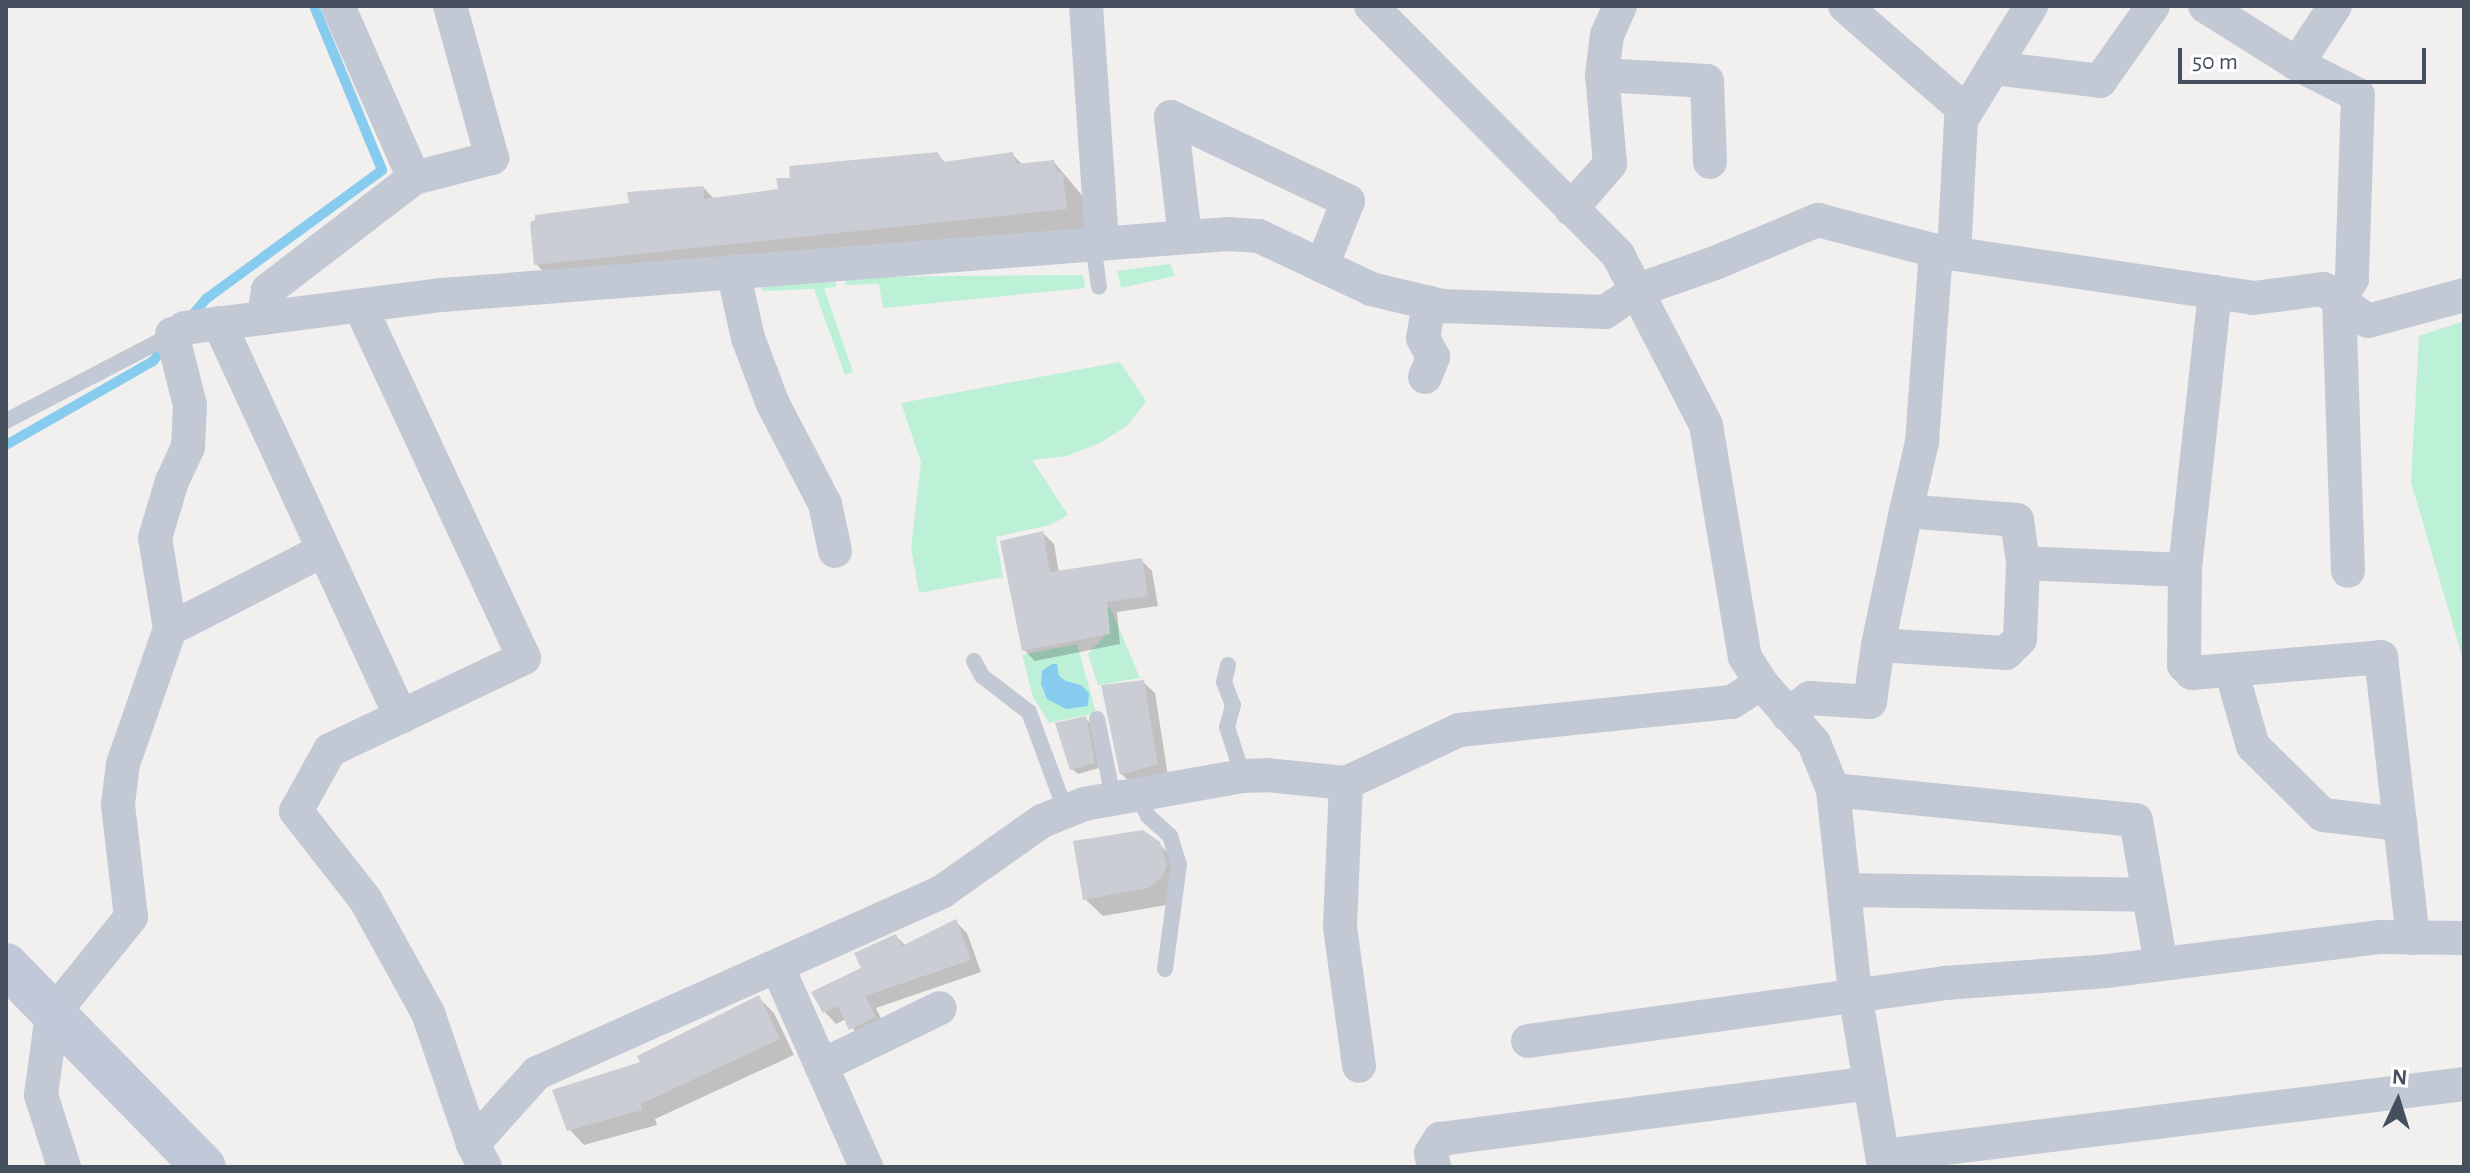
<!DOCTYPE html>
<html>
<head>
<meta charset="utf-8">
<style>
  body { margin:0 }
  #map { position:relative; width:2470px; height:1173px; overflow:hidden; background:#f2efef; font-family:"Alegreya Sans",sans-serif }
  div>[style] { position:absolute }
  .green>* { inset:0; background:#bcf1d7 }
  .water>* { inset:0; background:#87ccef }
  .shadow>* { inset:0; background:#0003 }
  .stream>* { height:10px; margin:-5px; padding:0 5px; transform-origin:5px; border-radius:5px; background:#87ccef }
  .building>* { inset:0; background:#cbcdd5 }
  .lane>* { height:16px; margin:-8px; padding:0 8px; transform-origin:8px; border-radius:8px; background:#c2c9d5 }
  .street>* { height:34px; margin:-17px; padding:0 17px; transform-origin:17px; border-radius:17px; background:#c2c9d5 }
  .secondary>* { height:44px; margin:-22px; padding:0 22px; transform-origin:22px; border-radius:22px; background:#c1c9d9 }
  span { translate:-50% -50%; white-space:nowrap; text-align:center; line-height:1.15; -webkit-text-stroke:6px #fff; paint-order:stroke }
  .frame { position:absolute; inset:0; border:8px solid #464f5d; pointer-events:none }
  .north { position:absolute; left:2358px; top:1061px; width:80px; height:80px; -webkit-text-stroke:6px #fff; paint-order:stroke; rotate:4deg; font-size:22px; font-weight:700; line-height:32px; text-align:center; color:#464f5d }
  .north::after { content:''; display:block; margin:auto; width:28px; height:36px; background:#464f5d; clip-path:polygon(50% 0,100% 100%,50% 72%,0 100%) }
  .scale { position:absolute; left:2178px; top:48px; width:248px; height:36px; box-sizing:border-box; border:4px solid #464f5d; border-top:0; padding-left:10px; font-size:24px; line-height:28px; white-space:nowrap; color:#464f5d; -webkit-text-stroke:6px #fff; paint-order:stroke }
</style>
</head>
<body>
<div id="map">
  <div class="green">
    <i style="clip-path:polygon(1170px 264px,1175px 276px,1121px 288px,1117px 271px)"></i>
    <i style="clip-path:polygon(1083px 275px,1085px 288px,883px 308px,879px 284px,846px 285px,845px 277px)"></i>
    <i style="clip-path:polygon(835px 278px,836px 287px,824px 288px,853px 372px,845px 375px,814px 289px,763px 291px,759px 285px)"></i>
    <i style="clip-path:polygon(2464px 321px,2464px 663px,2411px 482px,2419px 336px)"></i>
    <i style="clip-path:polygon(1120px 362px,1146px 401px,1128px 425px,1100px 443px,1067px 456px,1032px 460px,1068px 515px,1050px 525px,996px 537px,1003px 577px,919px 593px,911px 548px,921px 462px,901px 403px)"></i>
    <i style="clip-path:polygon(1110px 607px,1140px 678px,1098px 685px,1088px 654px,1105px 636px,1100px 609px)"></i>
    <i style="clip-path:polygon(1077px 644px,1096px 713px,1049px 723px,1033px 697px,1022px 655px)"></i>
  </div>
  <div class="water">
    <i style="clip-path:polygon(1052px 664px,1057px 664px,1059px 676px,1066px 681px,1081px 685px,1089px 693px,1088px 706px,1066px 709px,1047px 699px,1041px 684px,1042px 671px)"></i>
  </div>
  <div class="shadow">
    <i style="clip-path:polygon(937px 154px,947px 164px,1012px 154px,1024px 166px,1054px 162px,1085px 199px,1089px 231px,558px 287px,536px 264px,537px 222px,704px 188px,715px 200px,781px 191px)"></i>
    <i style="clip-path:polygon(1043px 533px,1054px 544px,1059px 573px,1141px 560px,1152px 571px,1158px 606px,1117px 612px,1120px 644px,1035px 661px,1024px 650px)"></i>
    <i style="clip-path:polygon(1143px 682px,1155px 693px,1168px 776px,1133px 786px,1122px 774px)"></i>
    <i style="clip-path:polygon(1086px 719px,1091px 724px,1099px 768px,1078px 774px,1072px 769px)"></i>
    <i style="clip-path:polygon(1159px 844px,1177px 862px,1166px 905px,1103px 916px,1085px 899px)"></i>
    <i style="clip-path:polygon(955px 921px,967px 933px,981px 972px,876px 1008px,886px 1029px,862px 1041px,846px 1019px,836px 1024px,825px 1012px,896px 936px,906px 946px)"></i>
    <i style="clip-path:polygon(759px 998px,774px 1013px,794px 1055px,655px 1119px,657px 1125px,584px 1145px,569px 1129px,642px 1063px)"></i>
  </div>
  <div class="stream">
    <i style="left:190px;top:318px;width:25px;rotate:-50deg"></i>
    <i style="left:206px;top:299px;width:218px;rotate:-36.2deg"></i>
    <i style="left:382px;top:170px;width:178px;rotate:-112.5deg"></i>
    <i style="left:6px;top:445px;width:169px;rotate:-29.7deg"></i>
    <i style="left:153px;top:361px;width:21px;rotate:-51deg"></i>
  </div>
  <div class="building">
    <i style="clip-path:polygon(938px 152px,943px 162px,1013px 152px,1016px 164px,1054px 160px,1057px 172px,1063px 174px,1067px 209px,534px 265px,530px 222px,535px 220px,535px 215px,629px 203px,627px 192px,704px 186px,704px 199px,778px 189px,776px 178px,790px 178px,789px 166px)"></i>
    <i style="clip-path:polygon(1043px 531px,1050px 572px,1142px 558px,1148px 596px,1107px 602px,1110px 634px,1022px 651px,1000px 541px)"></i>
    <i style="clip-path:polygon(1144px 680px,1158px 764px,1120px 775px,1101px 685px)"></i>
    <i style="clip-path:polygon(1086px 716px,1095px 763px,1070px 770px,1055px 723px)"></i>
    <i style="clip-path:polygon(1143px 830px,1160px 842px,1167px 865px,1163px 876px,1148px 888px,1083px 900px,1073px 841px)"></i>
    <i style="clip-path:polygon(956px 919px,971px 960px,865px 996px,876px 1017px,849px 1030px,838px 1006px,823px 1013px,811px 992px,861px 968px,854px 953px,896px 934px,902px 946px)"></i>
    <i style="clip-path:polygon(759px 995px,780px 1039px,641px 1104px,642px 1110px,567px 1131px,552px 1090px,640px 1062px,637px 1056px)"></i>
  </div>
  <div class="lane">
    <i style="left:1093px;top:244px;width:43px;rotate:82.1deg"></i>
    <i style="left:6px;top:421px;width:191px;rotate:-27.5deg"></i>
    <i style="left:974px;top:661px;width:17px;rotate:62deg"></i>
    <i style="left:982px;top:676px;width:59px;rotate:37.5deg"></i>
    <i style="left:1029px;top:712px;width:107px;rotate:69.7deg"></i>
    <i style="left:1228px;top:665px;width:17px;rotate:103deg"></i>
    <i style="left:1224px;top:682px;width:25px;rotate:69deg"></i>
    <i style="left:1233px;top:705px;width:23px;rotate:105deg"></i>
    <i style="left:1227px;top:727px;width:52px;rotate:71.9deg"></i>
    <i style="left:1097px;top:719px;width:80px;rotate:78.4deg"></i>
    <i style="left:1137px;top:794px;width:25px;rotate:63deg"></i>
    <i style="left:1148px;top:816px;width:30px;rotate:42deg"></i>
    <i style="left:1170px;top:836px;width:30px;rotate:73deg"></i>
    <i style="left:1179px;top:865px;width:105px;rotate:97.7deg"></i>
  </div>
  <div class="street">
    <i style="left:338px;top:6px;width:188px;rotate:66.2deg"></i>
    <i style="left:1086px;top:6px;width:238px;rotate:86.1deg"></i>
    <i style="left:1371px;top:6px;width:351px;rotate:45.2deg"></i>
    <i style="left:1618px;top:255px;width:191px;rotate:62.6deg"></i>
    <i style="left:1706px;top:425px;width:235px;rotate:80.5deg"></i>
    <i style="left:1745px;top:657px;width:31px;rotate:58deg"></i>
    <i style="left:1761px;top:683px;width:80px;rotate:48.5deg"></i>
    <i style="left:1814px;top:743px;width:51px;rotate:68deg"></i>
    <i style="left:1833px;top:790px;width:204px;rotate:83.8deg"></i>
    <i style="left:1855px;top:993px;width:176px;rotate:80.5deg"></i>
    <i style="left:1845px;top:6px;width:160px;rotate:41deg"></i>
    <i style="left:2205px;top:6px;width:109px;rotate:32.2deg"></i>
    <i style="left:2297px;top:64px;width:69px;rotate:-56.8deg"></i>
    <i style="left:2297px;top:64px;width:68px;rotate:26.9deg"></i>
    <i style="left:2358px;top:95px;width:184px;rotate:91.9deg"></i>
    <i style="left:2352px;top:279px;width:25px;rotate:122deg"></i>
    <i style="left:2339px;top:300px;width:271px;rotate:88.1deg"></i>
    <i style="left:1993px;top:68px;width:108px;rotate:6.9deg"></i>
    <i style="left:2100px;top:81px;width:92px;rotate:-54.8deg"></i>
    <i style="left:1602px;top:75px;width:105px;rotate:3.3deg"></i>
    <i style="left:1707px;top:81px;width:81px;rotate:87.9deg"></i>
    <i style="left:1571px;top:209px;width:60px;rotate:-49.1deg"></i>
    <i style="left:1610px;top:164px;width:89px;rotate:-95.1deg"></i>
    <i style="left:1602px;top:75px;width:40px;rotate:-82.9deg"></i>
    <i style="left:1607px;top:35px;width:32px;rotate:-66deg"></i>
    <i style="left:1185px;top:237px;width:121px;rotate:-96.7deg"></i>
    <i style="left:1171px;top:117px;width:196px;rotate:25.4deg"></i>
    <i style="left:1348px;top:201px;width:70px;rotate:111.8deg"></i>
    <i style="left:1954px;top:254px;width:134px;rotate:-87deg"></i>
    <i style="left:1961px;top:120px;width:134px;rotate:-58.4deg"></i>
    <i style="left:733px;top:271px;width:69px;rotate:77.4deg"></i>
    <i style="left:748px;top:338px;width:71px;rotate:69.3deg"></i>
    <i style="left:773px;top:404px;width:113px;rotate:62.5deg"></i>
    <i style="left:825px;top:504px;width:48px;rotate:78deg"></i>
    <i style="left:2215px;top:292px;width:280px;rotate:96.2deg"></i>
    <i style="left:2185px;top:570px;width:95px;rotate:90.6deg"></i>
    <i style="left:2184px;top:665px;width:11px;rotate:45deg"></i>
    <i style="left:2192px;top:673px;width:190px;rotate:-4.8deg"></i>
    <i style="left:2381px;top:657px;width:283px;rotate:83.5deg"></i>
    <i style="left:360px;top:306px;width:388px;rotate:65deg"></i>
    <i style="left:524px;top:658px;width:215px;rotate:154.6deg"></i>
    <i style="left:330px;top:750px;width:70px;rotate:119.1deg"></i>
    <i style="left:296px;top:811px;width:112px;rotate:51.9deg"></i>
    <i style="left:365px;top:899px;width:130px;rotate:61.1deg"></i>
    <i style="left:428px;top:1013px;width:139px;rotate:71deg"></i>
    <i style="left:264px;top:318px;width:28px;rotate:-82deg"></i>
    <i style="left:268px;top:290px;width:184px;rotate:-37.5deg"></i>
    <i style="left:414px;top:178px;width:81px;rotate:-14.4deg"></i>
    <i style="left:492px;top:158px;width:158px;rotate:-105.4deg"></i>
    <i style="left:219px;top:323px;width:434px;rotate:65.2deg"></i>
    <i style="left:184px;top:328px;width:260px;rotate:-7.3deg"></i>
    <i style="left:442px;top:295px;width:788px;rotate:-4.44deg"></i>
    <i style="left:1228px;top:234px;width:31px;rotate:4deg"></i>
    <i style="left:1259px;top:236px;width:124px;rotate:25.3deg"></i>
    <i style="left:1371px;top:289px;width:73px;rotate:13.5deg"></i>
    <i style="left:1442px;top:306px;width:163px;rotate:2.1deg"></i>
    <i style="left:1605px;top:312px;width:40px;rotate:-34deg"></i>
    <i style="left:1638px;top:290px;width:82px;rotate:-19.3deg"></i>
    <i style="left:1715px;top:263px;width:112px;rotate:-22.7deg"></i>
    <i style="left:1818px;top:220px;width:122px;rotate:14.7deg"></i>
    <i style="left:1936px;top:251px;width:320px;rotate:8.4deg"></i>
    <i style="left:2253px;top:298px;width:71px;rotate:-7.3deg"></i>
    <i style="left:2323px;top:289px;width:55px;rotate:35.4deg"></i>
    <i style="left:2368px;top:321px;width:99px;rotate:-15.2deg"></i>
    <i style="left:172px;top:334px;width:73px;rotate:75.8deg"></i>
    <i style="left:190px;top:405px;width:42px;rotate:92.7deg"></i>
    <i style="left:188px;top:447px;width:38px;rotate:115deg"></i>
    <i style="left:172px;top:481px;width:59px;rotate:106.6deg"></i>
    <i style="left:155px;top:538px;width:92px;rotate:80.6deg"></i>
    <i style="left:170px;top:629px;width:173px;rotate:-27.2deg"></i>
    <i style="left:1425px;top:377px;width:22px;rotate:-68deg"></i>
    <i style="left:1433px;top:357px;width:21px;rotate:-118deg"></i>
    <i style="left:1423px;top:338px;width:36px;rotate:-80deg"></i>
    <i style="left:1906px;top:511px;width:137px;rotate:101.8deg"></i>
    <i style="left:1878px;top:645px;width:128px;rotate:3.6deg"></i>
    <i style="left:2006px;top:653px;width:20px;rotate:-45deg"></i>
    <i style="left:2020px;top:639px;width:76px;rotate:-87.7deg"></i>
    <i style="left:2023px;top:563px;width:43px;rotate:-97.9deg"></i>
    <i style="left:2017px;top:520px;width:111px;rotate:-175.4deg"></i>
    <i style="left:1906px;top:511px;width:71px;rotate:-76.9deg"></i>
    <i style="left:1922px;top:442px;width:192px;rotate:-85.8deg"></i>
    <i style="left:2023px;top:563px;width:162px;rotate:2.5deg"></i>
    <i style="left:2231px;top:670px;width:79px;rotate:73.9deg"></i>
    <i style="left:2253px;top:746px;width:98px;rotate:44.6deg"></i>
    <i style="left:2323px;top:815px;width:78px;rotate:6.7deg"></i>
    <i style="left:1788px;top:715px;width:28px;rotate:-38deg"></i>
    <i style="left:1810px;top:698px;width:60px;rotate:3.8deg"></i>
    <i style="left:1870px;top:702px;width:58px;rotate:-82deg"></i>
    <i style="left:1346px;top:783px;width:144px;rotate:92.4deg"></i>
    <i style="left:1340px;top:927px;width:140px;rotate:82.2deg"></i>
    <i style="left:1833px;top:790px;width:304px;rotate:5.7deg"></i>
    <i style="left:2136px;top:820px;width:146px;rotate:80.2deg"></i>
    <i style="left:1845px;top:890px;width:304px;rotate:0.9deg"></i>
    <i style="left:778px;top:968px;width:218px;rotate:66.1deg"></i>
    <i style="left:1528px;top:1041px;width:421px;rotate:-7.9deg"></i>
    <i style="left:1945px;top:983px;width:162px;rotate:-4.2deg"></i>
    <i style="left:2107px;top:971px;width:274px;rotate:-7.1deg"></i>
    <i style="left:2379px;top:937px;width:85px;rotate:0.7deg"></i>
    <i style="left:821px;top:1066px;width:132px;rotate:-26deg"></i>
    <i style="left:1882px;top:1156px;width:586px;rotate:-7.05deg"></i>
    <i style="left:64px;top:1167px;width:76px;rotate:-107.7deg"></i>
    <i style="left:41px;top:1095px;width:81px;rotate:-82.2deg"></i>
    <i style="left:52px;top:1015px;width:126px;rotate:-51.1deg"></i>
    <i style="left:131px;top:917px;width:114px;rotate:-96.6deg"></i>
    <i style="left:118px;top:804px;width:40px;rotate:-82.9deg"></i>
    <i style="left:123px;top:764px;width:143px;rotate:-70.8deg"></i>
    <i style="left:485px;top:1167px;width:26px;rotate:-118deg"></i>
    <i style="left:473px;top:1144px;width:96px;rotate:-48deg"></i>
    <i style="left:537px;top:1073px;width:445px;rotate:-24.1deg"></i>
    <i style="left:943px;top:891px;width:121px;rotate:-35.3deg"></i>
    <i style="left:1042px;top:821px;width:45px;rotate:-22deg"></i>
    <i style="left:1084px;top:804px;width:161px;rotate:-10deg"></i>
    <i style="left:1243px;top:776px;width:24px;rotate:-2deg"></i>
    <i style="left:1267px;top:775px;width:79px;rotate:5.8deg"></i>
    <i style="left:1346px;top:783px;width:125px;rotate:-25.1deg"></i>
    <i style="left:1459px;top:730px;width:274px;rotate:-5.9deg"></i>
    <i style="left:1732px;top:702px;width:35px;rotate:-33deg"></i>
    <i style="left:1434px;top:1167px;width:14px;rotate:-102deg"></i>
    <i style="left:1431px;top:1153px;width:17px;rotate:-57deg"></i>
    <i style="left:1440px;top:1139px;width:434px;rotate:-7.4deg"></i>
  </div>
  <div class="secondary">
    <i style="left:6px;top:965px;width:283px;rotate:45.6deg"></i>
  </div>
  <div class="frame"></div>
  <div class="north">N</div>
  <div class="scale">50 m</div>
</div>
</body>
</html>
